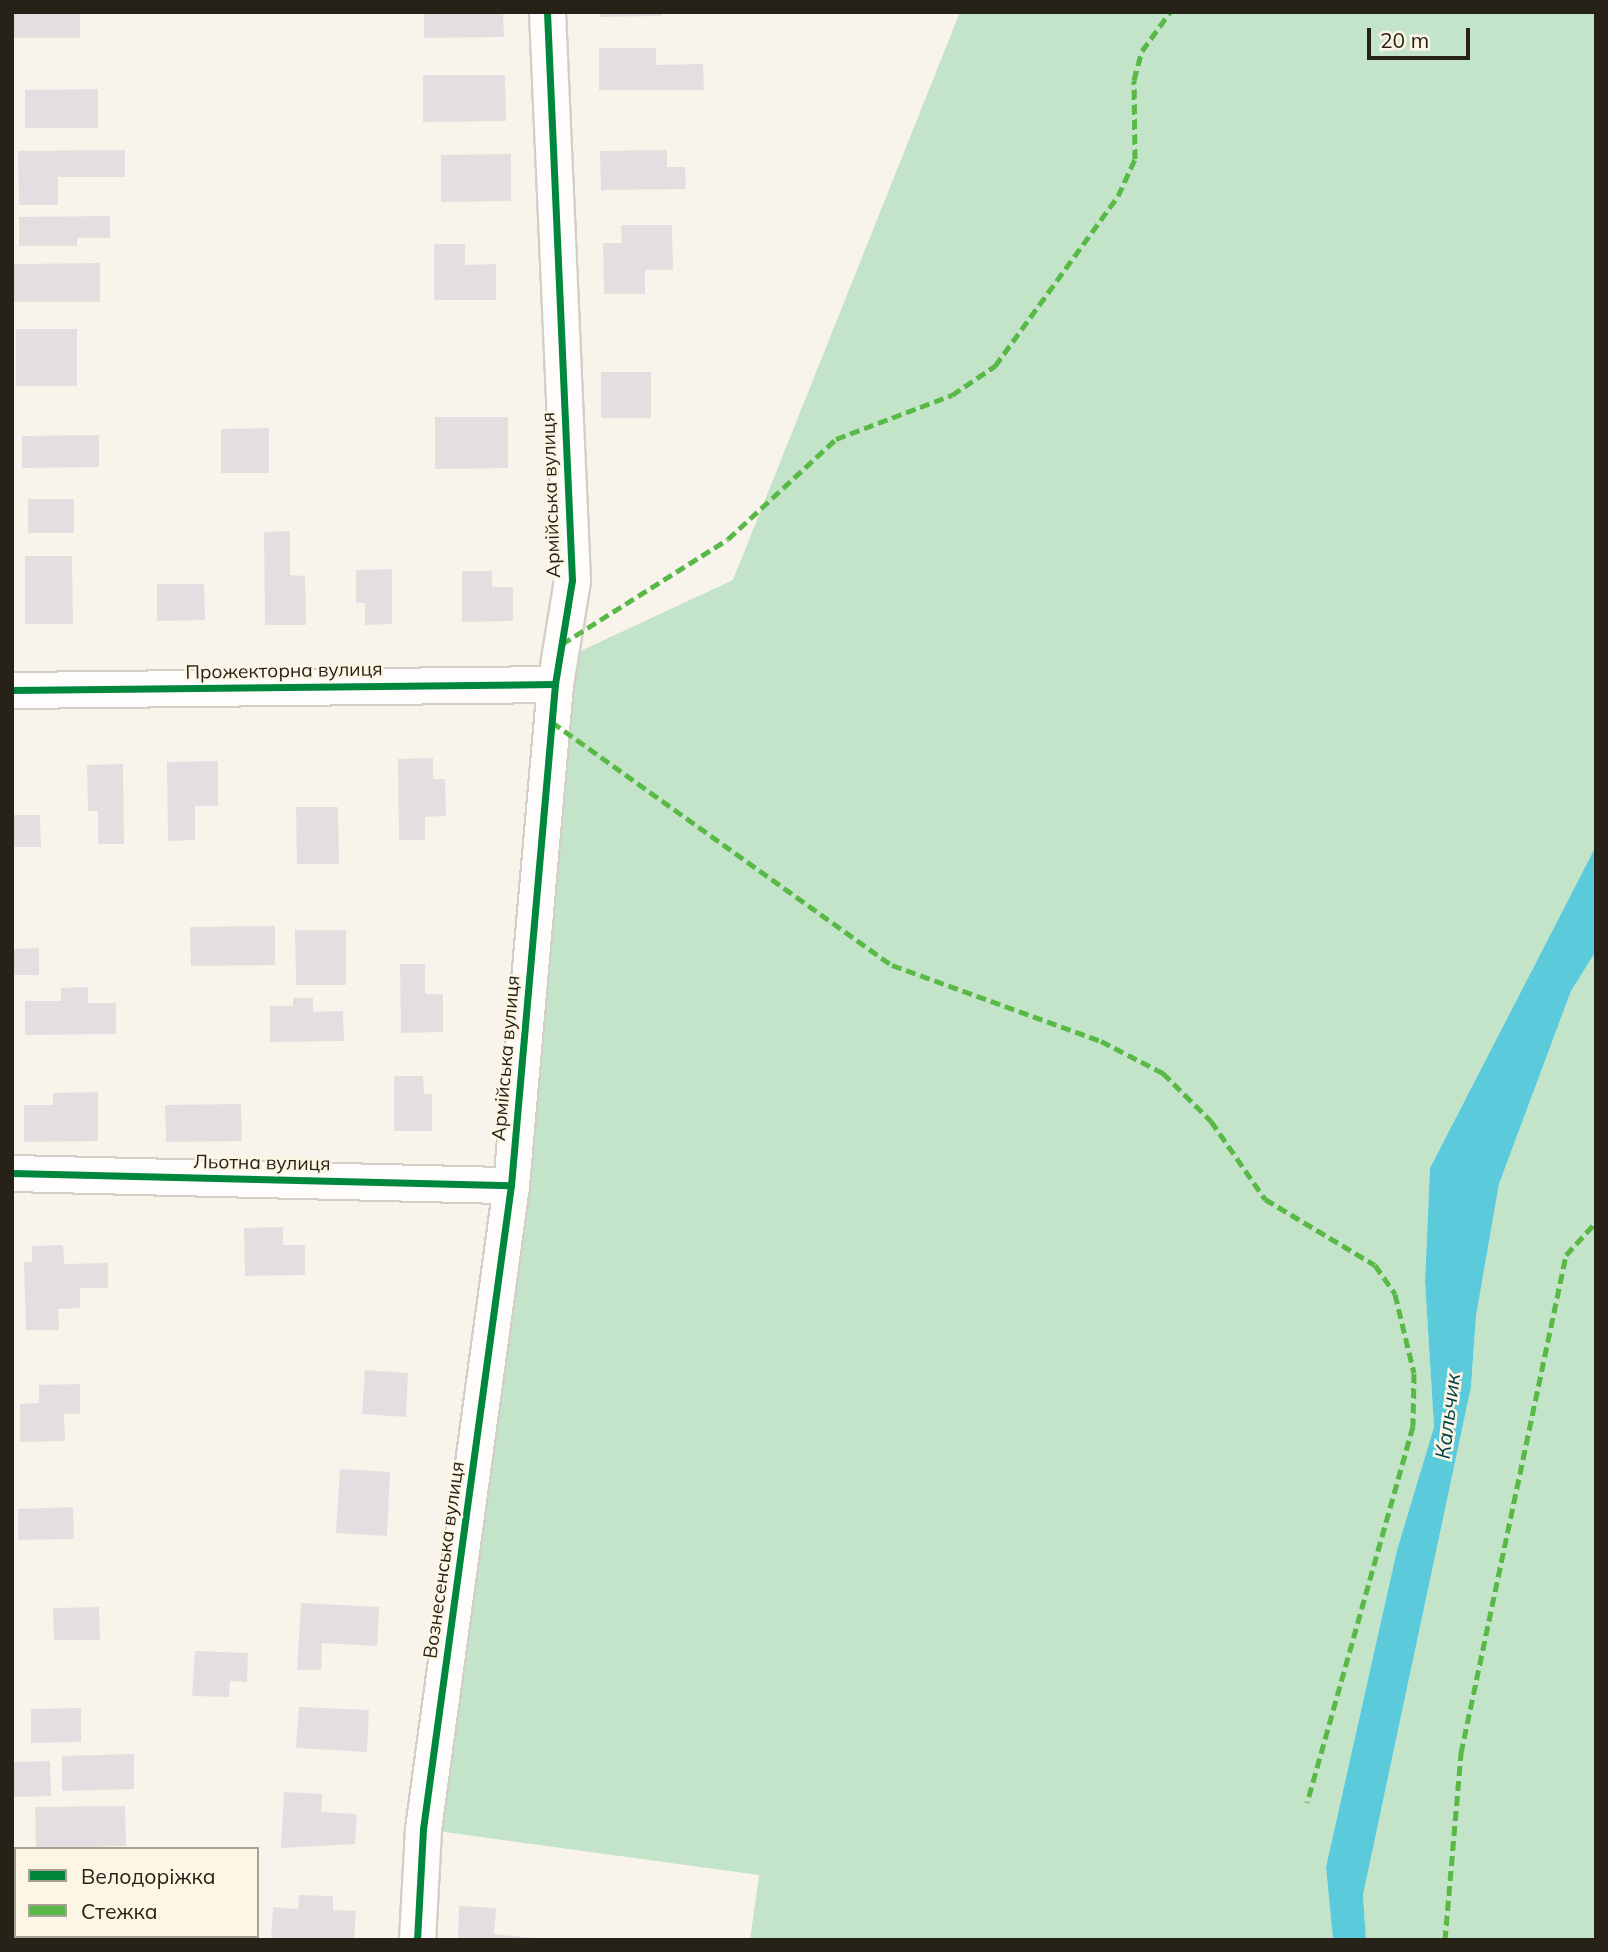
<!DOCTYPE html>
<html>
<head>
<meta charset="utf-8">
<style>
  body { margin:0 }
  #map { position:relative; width:1608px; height:1952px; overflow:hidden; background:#f8f4eb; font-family:Mulish,sans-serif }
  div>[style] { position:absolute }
  .green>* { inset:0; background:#c3e4c8 }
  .water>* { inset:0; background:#5bcada }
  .building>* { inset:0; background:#e3dfe1 }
  .roads { filter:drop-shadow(2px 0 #d3cfc6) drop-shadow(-2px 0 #d3cfc6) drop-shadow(0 2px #d3cfc6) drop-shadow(0 -2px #d3cfc6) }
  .minor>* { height:35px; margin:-17.5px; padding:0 17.5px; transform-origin:17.5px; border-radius:17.5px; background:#fefdfc }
  .quiet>* { height:5px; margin-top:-2.5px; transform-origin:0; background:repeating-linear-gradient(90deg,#58b947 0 10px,transparent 0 15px) }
  .cycleway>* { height:7px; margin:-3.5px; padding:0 3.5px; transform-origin:3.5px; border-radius:3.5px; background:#00873e }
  span { translate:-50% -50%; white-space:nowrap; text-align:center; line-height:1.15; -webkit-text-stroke:5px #fef6e5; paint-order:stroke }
  .street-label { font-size:19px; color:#272217 }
  .water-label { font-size:21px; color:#00414b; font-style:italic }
  .frame { position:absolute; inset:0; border:14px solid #272217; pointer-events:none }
  .legend { position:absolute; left:14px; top:1847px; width:245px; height:91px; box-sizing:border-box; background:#fef6e5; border:2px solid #a8a193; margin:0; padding:9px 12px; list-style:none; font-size:21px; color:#272217 }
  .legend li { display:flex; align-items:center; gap:14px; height:35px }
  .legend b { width:35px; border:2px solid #a8a193 }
  .scale { position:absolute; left:1367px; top:28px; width:103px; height:32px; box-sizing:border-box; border:4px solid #272217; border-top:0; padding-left:9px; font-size:21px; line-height:24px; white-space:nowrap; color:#272217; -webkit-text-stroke:5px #fef6e5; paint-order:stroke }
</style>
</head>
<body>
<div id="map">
  <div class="green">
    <i style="clip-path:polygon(960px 12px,1596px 12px,1596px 846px,1430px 1168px,1425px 1282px,1434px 1427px,1397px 1550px,1326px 1867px,1333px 1940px,750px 1940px,759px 1875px,423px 1829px,559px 661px,733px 580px)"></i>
    <i style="clip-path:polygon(1596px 951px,1596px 1940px,1366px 1940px,1363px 1895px,1471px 1387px,1476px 1316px,1499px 1184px,1571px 991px)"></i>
  </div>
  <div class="water">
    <i style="clip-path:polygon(1596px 846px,1596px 951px,1571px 991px,1499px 1184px,1476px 1316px,1471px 1387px,1363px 1895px,1366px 1940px,1333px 1940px,1326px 1867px,1397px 1550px,1434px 1427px,1425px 1282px,1430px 1168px)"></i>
  </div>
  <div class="building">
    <i style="clip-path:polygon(12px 12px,80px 12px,80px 38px,12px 38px)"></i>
    <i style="clip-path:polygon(424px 12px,503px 12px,504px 37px,424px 38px)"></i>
    <i style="clip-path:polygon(600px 12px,662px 12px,662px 16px,600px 17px)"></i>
    <i style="clip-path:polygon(599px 48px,656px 48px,656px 65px,703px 64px,704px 90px,599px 90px)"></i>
    <i style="clip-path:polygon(423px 75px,505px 75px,506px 121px,423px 122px)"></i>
    <i style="clip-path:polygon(98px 89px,98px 128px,25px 128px,25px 90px)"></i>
    <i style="clip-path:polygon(125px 150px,125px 177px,58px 177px,58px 205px,19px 205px,18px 151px)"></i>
    <i style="clip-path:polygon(667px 150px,667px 167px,685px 167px,686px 189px,601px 190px,600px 151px)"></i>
    <i style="clip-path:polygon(511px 154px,511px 201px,441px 202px,441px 155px)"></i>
    <i style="clip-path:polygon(110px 216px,110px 238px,77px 238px,77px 246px,19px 246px,19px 217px)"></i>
    <i style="clip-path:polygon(621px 225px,672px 225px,673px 270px,645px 270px,645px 294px,604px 294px,603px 243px,622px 243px)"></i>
    <i style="clip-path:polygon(434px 244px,465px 244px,465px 265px,496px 264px,496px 300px,434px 300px)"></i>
    <i style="clip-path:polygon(100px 263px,100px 302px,14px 302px,14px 264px)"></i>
    <i style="clip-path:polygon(16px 329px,77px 329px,77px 386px,16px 386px)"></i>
    <i style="clip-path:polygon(601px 372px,651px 372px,651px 418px,601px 418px)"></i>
    <i style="clip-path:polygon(435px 417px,508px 417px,508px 468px,435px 469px)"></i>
    <i style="clip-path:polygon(269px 428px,269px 473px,221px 473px,221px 429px)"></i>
    <i style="clip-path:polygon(99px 435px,99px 467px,22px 468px,22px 436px)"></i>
    <i style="clip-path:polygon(28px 499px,74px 499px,74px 533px,28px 533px)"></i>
    <i style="clip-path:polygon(290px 531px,290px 575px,305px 576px,306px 625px,265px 625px,264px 532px)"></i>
    <i style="clip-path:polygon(25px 556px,72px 556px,73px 624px,25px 624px)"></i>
    <i style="clip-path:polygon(392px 569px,392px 624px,365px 625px,365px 603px,356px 603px,356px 570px)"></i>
    <i style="clip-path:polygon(462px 571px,492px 571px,492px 587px,513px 587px,513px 621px,462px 622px)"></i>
    <i style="clip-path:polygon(157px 584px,204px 584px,205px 620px,157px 621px)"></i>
    <i style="clip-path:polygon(433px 758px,433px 779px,445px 779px,446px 816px,425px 817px,425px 840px,399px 840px,398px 759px)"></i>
    <i style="clip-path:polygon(218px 761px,218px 806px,195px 806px,195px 840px,168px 841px,167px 762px)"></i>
    <i style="clip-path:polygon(123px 764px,124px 844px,98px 844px,98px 811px,88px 811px,87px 765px)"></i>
    <i style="clip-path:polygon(296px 807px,338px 807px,339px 864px,297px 864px)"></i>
    <i style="clip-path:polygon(12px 815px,40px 815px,41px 847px,12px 847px)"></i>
    <i style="clip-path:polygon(275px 926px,275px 965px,191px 966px,190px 927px)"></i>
    <i style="clip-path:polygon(295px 930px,346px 930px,346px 985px,296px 985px)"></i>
    <i style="clip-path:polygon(39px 948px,39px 975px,12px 975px,12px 949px)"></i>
    <i style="clip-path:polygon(400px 964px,425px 964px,425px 994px,443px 994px,443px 1032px,401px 1033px)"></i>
    <i style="clip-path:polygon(88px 987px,88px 1003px,116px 1003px,116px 1034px,25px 1035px,25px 1001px,61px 1001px,61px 988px)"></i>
    <i style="clip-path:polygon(293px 998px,313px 998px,313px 1012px,343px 1011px,344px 1041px,270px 1042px,270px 1006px,293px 1006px)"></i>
    <i style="clip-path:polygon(394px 1076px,423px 1076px,424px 1094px,432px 1094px,432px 1131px,394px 1131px)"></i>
    <i style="clip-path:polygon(98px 1092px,98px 1141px,24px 1142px,24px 1105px,53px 1105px,53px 1093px)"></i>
    <i style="clip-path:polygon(241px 1104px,242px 1141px,166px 1142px,165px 1105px)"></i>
    <i style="clip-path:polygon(283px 1227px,283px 1245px,305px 1245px,305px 1275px,245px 1276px,244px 1228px)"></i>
    <i style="clip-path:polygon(63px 1245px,64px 1264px,108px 1263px,108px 1288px,80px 1288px,80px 1308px,58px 1309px,59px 1330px,26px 1330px,24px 1262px,32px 1262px,32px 1246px)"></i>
    <i style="clip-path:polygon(365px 1370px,408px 1373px,406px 1417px,362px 1414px)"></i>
    <i style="clip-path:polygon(80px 1384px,80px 1414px,64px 1414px,65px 1441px,20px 1442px,20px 1404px,39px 1403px,39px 1385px)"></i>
    <i style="clip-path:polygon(340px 1469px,390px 1472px,387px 1536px,336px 1533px)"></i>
    <i style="clip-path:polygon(73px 1507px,74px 1539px,18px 1540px,18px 1509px)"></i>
    <i style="clip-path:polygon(301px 1603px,379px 1607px,377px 1646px,322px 1643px,321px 1670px,297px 1670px)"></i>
    <i style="clip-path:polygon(99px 1607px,100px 1640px,54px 1640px,53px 1608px)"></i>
    <i style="clip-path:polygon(195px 1651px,248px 1653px,247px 1682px,230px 1681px,229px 1697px,192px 1696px)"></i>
    <i style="clip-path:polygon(299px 1707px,369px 1710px,367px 1752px,296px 1748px)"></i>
    <i style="clip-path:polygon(81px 1708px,81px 1742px,31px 1743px,31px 1709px)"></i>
    <i style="clip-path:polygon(134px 1754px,134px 1789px,62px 1791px,62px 1756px)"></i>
    <i style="clip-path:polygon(50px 1761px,51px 1796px,14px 1797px,13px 1762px)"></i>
    <i style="clip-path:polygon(284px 1792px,322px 1794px,321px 1812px,357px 1814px,355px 1844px,281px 1848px)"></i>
    <i style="clip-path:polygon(125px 1806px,126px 1846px,36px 1848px,35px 1807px)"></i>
    <i style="clip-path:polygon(299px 1895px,333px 1896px,333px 1910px,356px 1911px,354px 1940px,271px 1940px,273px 1907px,298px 1909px)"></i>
    <i style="clip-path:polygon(459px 1906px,496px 1908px,494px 1934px,553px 1940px,458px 1940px)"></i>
    <i style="clip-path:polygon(21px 1936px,104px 1936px,104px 1940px,21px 1940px)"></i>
  </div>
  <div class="roads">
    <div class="minor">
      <i style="left:12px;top:690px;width:543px;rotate:-0.63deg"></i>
      <i style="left:12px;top:1173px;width:499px;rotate:1.4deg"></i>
      <i style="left:417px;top:1940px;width:111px;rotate:-86.9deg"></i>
      <i style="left:423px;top:1829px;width:650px;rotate:-82.22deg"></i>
      <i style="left:511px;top:1185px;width:503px;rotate:-84.98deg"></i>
      <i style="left:555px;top:684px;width:105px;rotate:-80.7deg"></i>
      <i style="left:572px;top:580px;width:569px;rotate:-92.52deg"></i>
    </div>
  </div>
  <div class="quiet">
    <i style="left:562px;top:644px;width:196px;rotate:-32.3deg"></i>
    <i style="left:728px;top:539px;width:147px;rotate:-42.8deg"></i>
    <i style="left:836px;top:439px;width:124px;rotate:-20.8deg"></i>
    <i style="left:952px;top:395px;width:52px;rotate:-34deg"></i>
    <i style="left:995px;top:366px;width:210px;rotate:-54.1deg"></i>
    <i style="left:1118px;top:196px;width:41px;rotate:-65.3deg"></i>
    <i style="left:1135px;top:159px;width:79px;rotate:-90.7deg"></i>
    <i style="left:1134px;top:80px;width:30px;rotate:-75deg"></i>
    <i style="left:1142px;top:51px;width:48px;rotate:-54.3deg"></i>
    <i style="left:552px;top:722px;width:418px;rotate:35.6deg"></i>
    <i style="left:892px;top:965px;width:222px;rotate:20deg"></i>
    <i style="left:1101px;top:1041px;width:70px;rotate:27.3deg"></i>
    <i style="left:1163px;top:1073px;width:68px;rotate:45deg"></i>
    <i style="left:1211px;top:1121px;width:95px;rotate:55.3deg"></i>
    <i style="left:1265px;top:1199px;width:128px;rotate:31deg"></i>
    <i style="left:1375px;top:1265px;width:35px;rotate:55deg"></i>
    <i style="left:1395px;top:1294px;width:81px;rotate:76.5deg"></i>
    <i style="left:1414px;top:1373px;width:53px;rotate:91.1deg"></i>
    <i style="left:1413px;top:1426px;width:391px;rotate:105.7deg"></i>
    <i style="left:1445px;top:1940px;width:188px;rotate:-85.1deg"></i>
    <i style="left:1461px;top:1753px;width:509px;rotate:-78.09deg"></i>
    <i style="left:1566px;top:1255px;width:45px;rotate:-47.7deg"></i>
  </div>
  <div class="cycleway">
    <i style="left:12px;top:690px;width:543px;rotate:-0.63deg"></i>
    <i style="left:12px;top:1173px;width:499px;rotate:1.4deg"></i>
    <i style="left:417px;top:1940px;width:111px;rotate:-86.9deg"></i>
    <i style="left:423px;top:1829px;width:650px;rotate:-82.22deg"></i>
    <i style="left:511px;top:1185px;width:503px;rotate:-84.98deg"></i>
    <i style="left:555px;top:684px;width:105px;rotate:-80.7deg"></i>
    <i style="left:572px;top:580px;width:569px;rotate:-92.52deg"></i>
  </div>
  <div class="street-label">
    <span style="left:551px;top:495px;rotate:-92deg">Армійська вулиця</span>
    <span style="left:284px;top:671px;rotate:-1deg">Прожекторна вулиця</span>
    <span style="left:506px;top:1058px;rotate:-85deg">Армійська вулиця</span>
    <span style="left:262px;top:1163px;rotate:1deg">Льотна вулиця</span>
    <span style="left:444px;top:1560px;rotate:-82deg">Вознесенська вулиця</span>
  </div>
  <div class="water-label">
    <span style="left:1447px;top:1416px;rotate:-83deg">Кальчик</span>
  </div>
  <div class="frame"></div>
  <ul class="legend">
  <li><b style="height:9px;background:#00873e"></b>Велодоріжка</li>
  <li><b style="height:9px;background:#58b947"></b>Стежка</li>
  </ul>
  <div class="scale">20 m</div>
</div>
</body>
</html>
